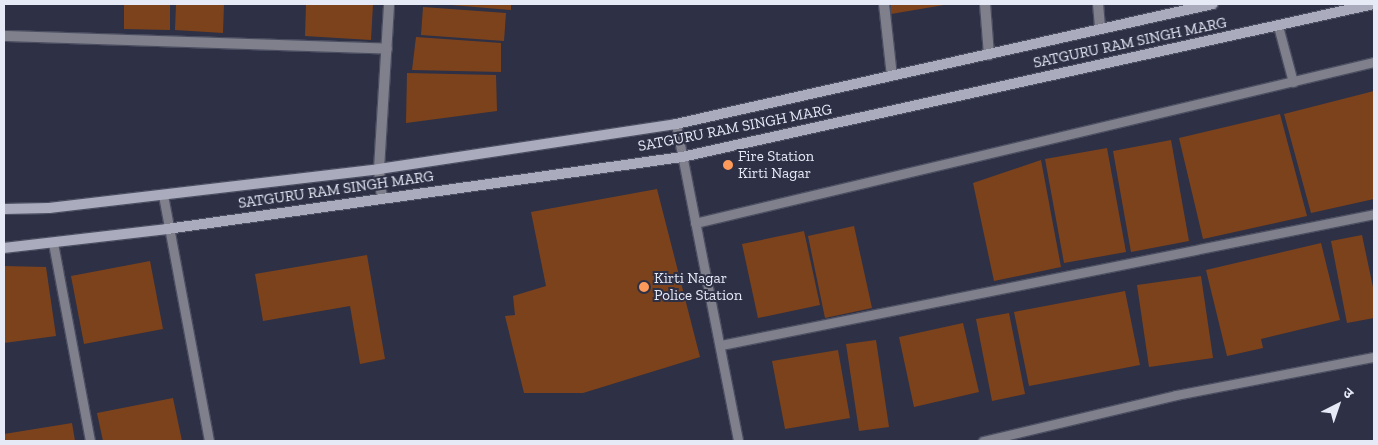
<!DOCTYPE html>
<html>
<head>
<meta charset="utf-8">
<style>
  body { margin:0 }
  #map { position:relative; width:1378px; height:445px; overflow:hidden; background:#2e3045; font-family:"Zilla Slab","Noto Sans Devanagari",serif }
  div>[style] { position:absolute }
  .building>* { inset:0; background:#7c421b }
  .roads { filter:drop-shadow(1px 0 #4b4e61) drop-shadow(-1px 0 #4b4e61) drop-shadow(0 1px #4b4e61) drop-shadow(0 -1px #4b4e61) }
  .service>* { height:9px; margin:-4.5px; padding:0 4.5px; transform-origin:4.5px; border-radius:4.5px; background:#7f808b }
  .minor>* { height:10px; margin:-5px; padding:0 5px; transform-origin:5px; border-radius:5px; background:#7f808b }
  .secondary>* { height:10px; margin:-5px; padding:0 5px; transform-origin:5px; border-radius:5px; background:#aaacbe }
  .dots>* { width:14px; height:14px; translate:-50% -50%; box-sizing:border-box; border:2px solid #2e3045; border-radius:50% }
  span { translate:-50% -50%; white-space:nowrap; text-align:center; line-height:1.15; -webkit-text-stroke:4px #2e3045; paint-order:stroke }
  .street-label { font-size:15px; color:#e6e9f6 }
  .poi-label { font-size:15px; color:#e6e9f6 }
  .left { translate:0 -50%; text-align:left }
  .frame { position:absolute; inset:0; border:5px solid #e6e9f6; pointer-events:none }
  .north { position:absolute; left:1313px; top:380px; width:50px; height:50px; -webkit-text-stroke:4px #2e3045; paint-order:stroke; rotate:41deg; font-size:14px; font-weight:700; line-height:20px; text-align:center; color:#e6e9f6 }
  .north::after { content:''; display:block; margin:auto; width:18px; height:22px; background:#e6e9f6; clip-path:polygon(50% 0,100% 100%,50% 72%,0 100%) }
</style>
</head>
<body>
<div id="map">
  <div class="building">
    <i style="clip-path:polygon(124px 4px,170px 4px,170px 30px,124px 29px)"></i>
    <i style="clip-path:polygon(176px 4px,224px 4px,223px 33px,175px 30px)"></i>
    <i style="clip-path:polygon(306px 4px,373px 4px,371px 40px,305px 36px)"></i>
    <i style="clip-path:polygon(440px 4px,511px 4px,511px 10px)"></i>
    <i style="clip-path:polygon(891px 4px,944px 4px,944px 5px,891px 14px)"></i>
    <i style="clip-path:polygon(423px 7px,506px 13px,504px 41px,421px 35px)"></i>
    <i style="clip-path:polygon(416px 37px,501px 43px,501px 72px,412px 70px)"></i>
    <i style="clip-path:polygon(407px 73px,496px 75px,497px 111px,406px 123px)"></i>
    <i style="clip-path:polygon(1374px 91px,1374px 199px,1311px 213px,1284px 114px)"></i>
    <i style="clip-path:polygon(1280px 114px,1307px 216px,1203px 239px,1179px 138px)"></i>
    <i style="clip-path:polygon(1171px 140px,1189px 241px,1131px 252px,1113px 151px)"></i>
    <i style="clip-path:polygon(1107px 148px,1126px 252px,1064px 263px,1045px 159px)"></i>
    <i style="clip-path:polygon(1041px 160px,1061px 267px,994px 281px,973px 183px)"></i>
    <i style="clip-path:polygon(657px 189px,700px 357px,583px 393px,524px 393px,505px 316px,515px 315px,513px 296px,546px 286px,531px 212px)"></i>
    <i style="clip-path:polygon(854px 226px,872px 308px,825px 318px,808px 236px)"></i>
    <i style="clip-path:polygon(804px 231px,820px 305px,758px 318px,742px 244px)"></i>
    <i style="clip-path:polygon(1362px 235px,1374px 292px,1374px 318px,1347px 323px,1331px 241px)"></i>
    <i style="clip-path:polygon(1321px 243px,1340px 320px,1261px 339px,1263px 348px,1227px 356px,1206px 270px)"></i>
    <i style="clip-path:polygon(367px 255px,385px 359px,360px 364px,350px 306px,263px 321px,255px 274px)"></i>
    <i style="clip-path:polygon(150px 261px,163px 329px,84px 344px,71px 276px)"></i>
    <i style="clip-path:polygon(4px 266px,46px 267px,56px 336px,4px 343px)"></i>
    <i style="clip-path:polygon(1201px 276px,1213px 358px,1149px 367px,1137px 285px)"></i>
    <i style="clip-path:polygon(1125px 291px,1140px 365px,1029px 386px,1014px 312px)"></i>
    <i style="clip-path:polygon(1009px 313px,1025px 394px,992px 401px,976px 319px)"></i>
    <i style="clip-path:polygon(963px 323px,979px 392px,914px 407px,899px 337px)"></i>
    <i style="clip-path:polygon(876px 340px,889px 427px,859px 431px,846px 344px)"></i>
    <i style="clip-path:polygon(838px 350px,850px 418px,785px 429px,772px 361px)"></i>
    <i style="clip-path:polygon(173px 398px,182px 441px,103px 441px,97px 413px)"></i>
    <i style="clip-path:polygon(72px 423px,75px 441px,4px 441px,4px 434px)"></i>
  </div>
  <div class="roads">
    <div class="service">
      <i style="left:1278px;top:26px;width:58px;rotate:75deg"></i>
      <i style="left:676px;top:124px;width:323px;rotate:78.9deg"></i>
      <i style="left:163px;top:195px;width:250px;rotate:79.4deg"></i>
      <i style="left:695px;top:223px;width:698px;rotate:-13.34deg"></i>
      <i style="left:53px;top:243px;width:201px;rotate:79.4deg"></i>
      <i style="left:721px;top:345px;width:666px;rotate:-11.34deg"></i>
      <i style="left:983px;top:441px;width:198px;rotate:-13.4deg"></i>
      <i style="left:1176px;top:395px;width:202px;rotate:-10.9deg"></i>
    </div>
    <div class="minor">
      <i style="left:884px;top:4px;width:72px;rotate:83.7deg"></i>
      <i style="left:985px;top:4px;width:51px;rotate:85.5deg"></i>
      <i style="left:1098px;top:4px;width:25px;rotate:85deg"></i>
      <i style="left:4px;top:36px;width:383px;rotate:1.9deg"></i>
      <i style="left:382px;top:199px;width:30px;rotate:-96deg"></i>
      <i style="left:379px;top:169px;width:165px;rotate:-86.5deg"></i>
    </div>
    <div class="secondary">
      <i style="left:4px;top:209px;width:45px;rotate:-1.3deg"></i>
      <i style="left:49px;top:208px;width:332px;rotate:-6.7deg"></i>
      <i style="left:379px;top:169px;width:300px;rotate:-8.6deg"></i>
      <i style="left:676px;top:124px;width:550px;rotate:-12.6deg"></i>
      <i style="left:4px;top:248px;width:164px;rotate:-6.6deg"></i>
      <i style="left:167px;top:229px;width:520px;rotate:-7.96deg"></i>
      <i style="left:682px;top:157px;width:709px;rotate:-12.47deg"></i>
    </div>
  </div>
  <div class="dots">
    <i style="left:728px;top:165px;background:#ff9b5a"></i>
    <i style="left:644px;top:287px;background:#ff9b5a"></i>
  </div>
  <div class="street-label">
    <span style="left:1130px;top:43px;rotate:-12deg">SATGURU RAM SINGH MARG</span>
    <span style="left:735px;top:128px;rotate:-11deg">SATGURU RAM SINGH MARG</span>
    <span style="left:336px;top:190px;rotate:-8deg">SATGURU RAM SINGH MARG</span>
  </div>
  <div class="poi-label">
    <span class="left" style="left:738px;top:165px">Fire Station<br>Kirti Nagar</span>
    <span class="left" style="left:654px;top:287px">Kirti Nagar<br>Police Station</span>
  </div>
  <div class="frame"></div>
  <div class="north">उ</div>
</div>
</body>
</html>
